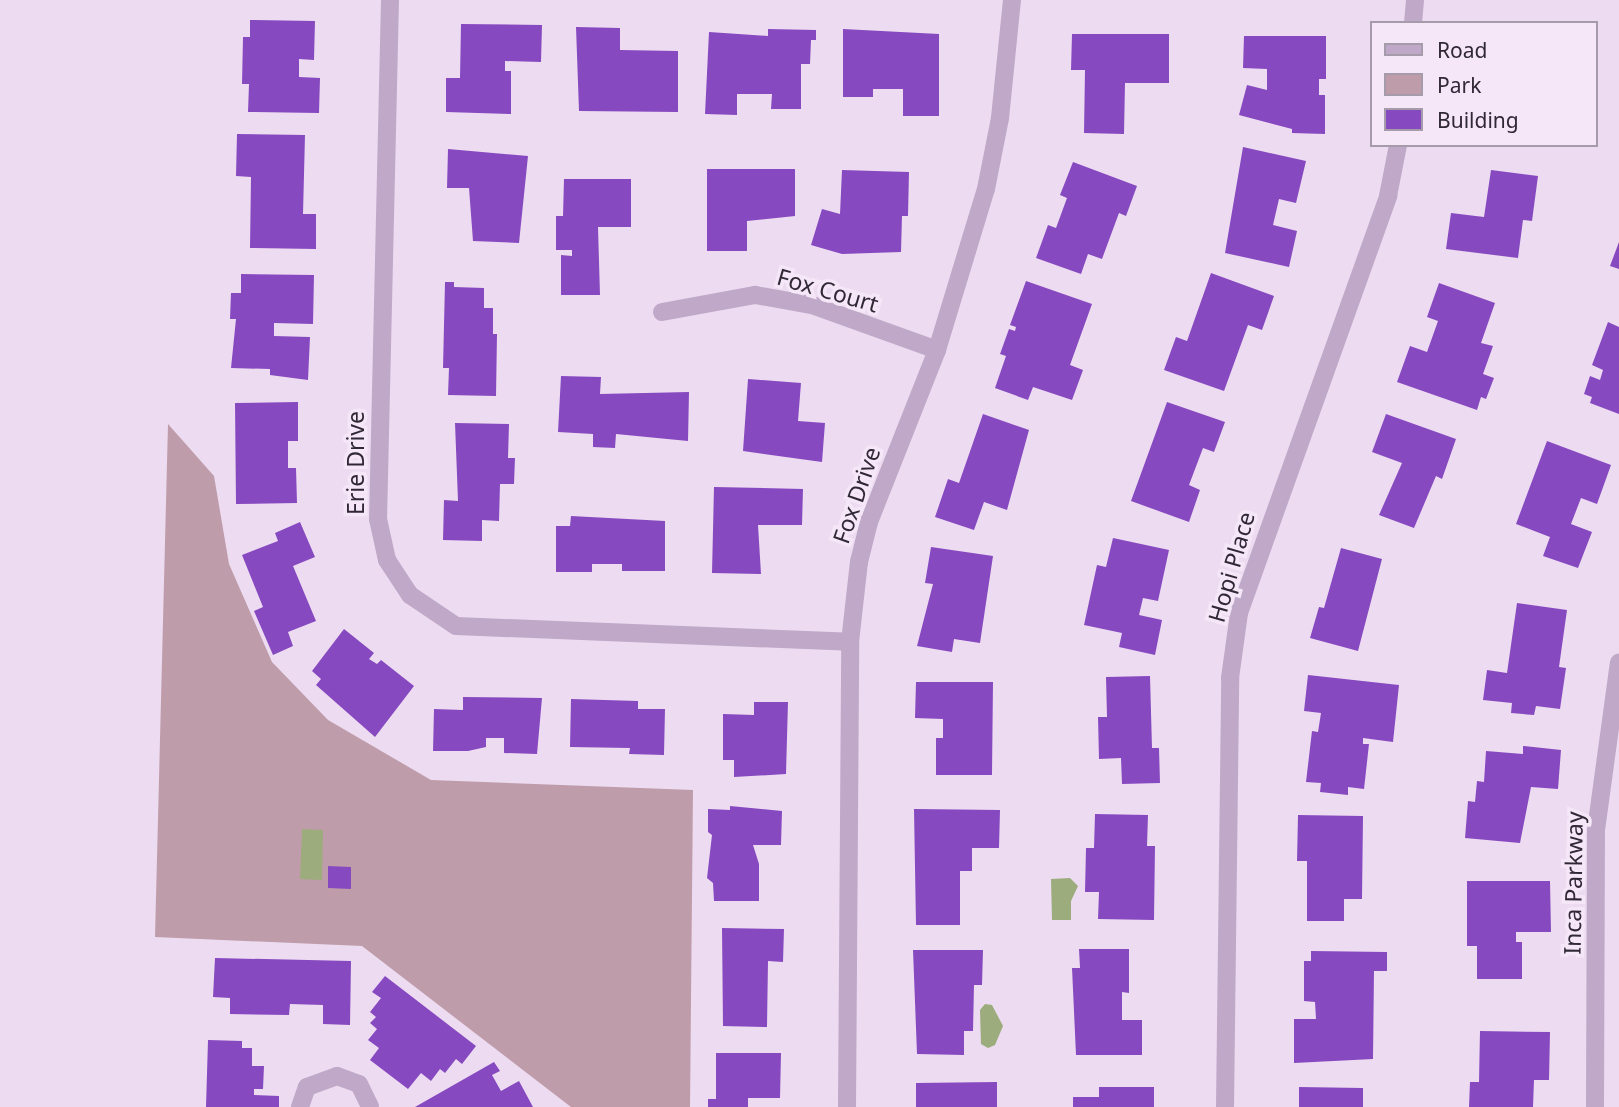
<!DOCTYPE html>
<html>
<head>
<meta charset="utf-8">
<style>
  body { margin:0 }
  #map { position:relative; width:1619px; height:1107px; overflow:hidden; background:#ecdbf1; font-family:"Noto Sans",sans-serif }
  div>[style] { position:absolute }
  .green>* { inset:0; background:#bf9ca9 }
  .water>* { inset:0; background:#9dac7c }
  .building>* { inset:0; background:#8749c0 }
  .minor>* { height:18px; margin:-9px; padding:0 9px; transform-origin:9px; border-radius:9px; background:#bfa8c8 }
  span { translate:-50% -50%; white-space:nowrap; text-align:center; line-height:1.15; -webkit-text-stroke:7px #f5e7f8; paint-order:stroke }
  .street-label { font-size:23px; color:#302835 }
  .legend { position:absolute; left:1370px; top:21px; width:228px; height:126px; box-sizing:border-box; background:#f5e7f8; border:2px solid #a69baa; margin:0; padding:9px 12px; list-style:none; font-size:21px; color:#302835 }
  .legend li { display:flex; align-items:center; gap:14px; height:35px }
  .legend b { width:35px; border:2px solid #a69baa }
</style>
</head>
<body>
<div id="map">
  <div class="green">
    <i style="clip-path:polygon(168px 424px,214px 476px,229px 564px,272px 662px,328px 720px,431px 780px,693px 790px,690px 1107px,571px 1107px,362px 946px,155px 937px)"></i>
  </div>
  <div class="water">
    <i style="clip-path:polygon(302px 829px,323px 830px,322px 880px,300px 879px)"></i>
    <i style="clip-path:polygon(1070px 878px,1078px 886px,1071px 901px,1071px 920px,1052px 920px,1051px 879px)"></i>
    <i style="clip-path:polygon(985px 1004px,992px 1005px,1003px 1026px,995px 1045px,988px 1048px,981px 1044px,980px 1010px)"></i>
  </div>
  <div class="building">
    <i style="clip-path:polygon(250px 20px,315px 21px,314px 60px,299px 59px,299px 77px,320px 78px,319px 113px,248px 112px,249px 84px,242px 84px,243px 37px,250px 37px)"></i>
    <i style="clip-path:polygon(461px 24px,542px 25px,541px 62px,505px 61px,505px 71px,511px 71px,511px 114px,446px 112px,446px 78px,460px 78px)"></i>
    <i style="clip-path:polygon(576px 27px,620px 28px,620px 50px,678px 51px,678px 112px,579px 111px)"></i>
    <i style="clip-path:polygon(768px 29px,816px 30px,816px 40px,811px 40px,810px 64px,801px 64px,801px 109px,771px 109px,772px 94px,737px 94px,737px 115px,705px 114px,709px 32px,768px 36px)"></i>
    <i style="clip-path:polygon(843px 29px,939px 34px,939px 116px,903px 116px,903px 89px,873px 89px,873px 97px,843px 97px)"></i>
    <i style="clip-path:polygon(1072px 34px,1169px 34px,1169px 83px,1125px 83px,1124px 134px,1084px 133px,1085px 70px,1071px 70px)"></i>
    <i style="clip-path:polygon(1244px 36px,1326px 36px,1326px 79px,1319px 79px,1319px 95px,1325px 95px,1325px 134px,1292px 133px,1292px 129px,1239px 115px,1247px 85px,1267px 90px,1267px 69px,1243px 68px)"></i>
    <i style="clip-path:polygon(237px 134px,305px 135px,303px 214px,316px 214px,316px 249px,250px 248px,251px 177px,236px 176px)"></i>
    <i style="clip-path:polygon(1243px 147px,1306px 161px,1296px 203px,1279px 199px,1273px 225px,1297px 231px,1289px 267px,1225px 253px)"></i>
    <i style="clip-path:polygon(448px 149px,528px 156px,519px 243px,473px 241px,469px 188px,447px 188px)"></i>
    <i style="clip-path:polygon(1073px 162px,1137px 186px,1126px 216px,1119px 213px,1102px 259px,1088px 254px,1081px 274px,1036px 258px,1048px 225px,1056px 228px,1067px 198px,1060px 195px)"></i>
    <i style="clip-path:polygon(707px 169px,795px 169px,795px 216px,747px 221px,747px 251px,707px 251px)"></i>
    <i style="clip-path:polygon(842px 170px,909px 172px,908px 216px,902px 216px,901px 252px,842px 254px,811px 245px,822px 209px,840px 214px)"></i>
    <i style="clip-path:polygon(1491px 170px,1538px 176px,1532px 221px,1523px 220px,1518px 258px,1446px 249px,1451px 213px,1484px 217px)"></i>
    <i style="clip-path:polygon(564px 179px,631px 179px,631px 227px,598px 227px,600px 295px,561px 295px,561px 255px,572px 256px,572px 250px,556px 250px,556px 216px,563px 216px)"></i>
    <i style="clip-path:polygon(1619px 242px,1619px 269px,1610px 266px)"></i>
    <i style="clip-path:polygon(1211px 273px,1274px 296px,1262px 330px,1248px 325px,1224px 391px,1164px 370px,1176px 337px,1187px 341px)"></i>
    <i style="clip-path:polygon(241px 274px,314px 275px,313px 324px,274px 323px,274px 336px,310px 337px,308px 380px,270px 375px,270px 369px,231px 368px,236px 319px,230px 319px,231px 293px,241px 293px)"></i>
    <i style="clip-path:polygon(1026px 281px,1092px 304px,1070px 365px,1083px 370px,1072px 400px,1033px 387px,1028px 400px,995px 388px,1006px 356px,1000px 354px,1009px 329px,1015px 331px,1016px 327px,1010px 325px)"></i>
    <i style="clip-path:polygon(445px 282px,454px 282px,454px 287px,484px 288px,484px 308px,493px 308px,493px 334px,497px 334px,496px 396px,448px 395px,449px 368px,443px 368px)"></i>
    <i style="clip-path:polygon(1439px 283px,1495px 303px,1481px 343px,1493px 346px,1483px 374px,1494px 378px,1486px 399px,1481px 397px,1477px 410px,1397px 382px,1410px 346px,1427px 352px,1438px 321px,1427px 317px)"></i>
    <i style="clip-path:polygon(1608px 322px,1619px 327px,1619px 414px,1590px 403px,1592px 397px,1584px 394px,1590px 376px,1600px 380px,1603px 370px,1592px 365px)"></i>
    <i style="clip-path:polygon(561px 376px,601px 377px,600px 394px,689px 392px,688px 441px,616px 434px,615px 448px,593px 447px,593px 434px,558px 432px)"></i>
    <i style="clip-path:polygon(748px 379px,801px 383px,798px 421px,825px 423px,822px 462px,743px 451px)"></i>
    <i style="clip-path:polygon(298px 402px,298px 441px,288px 441px,288px 468px,296px 468px,297px 503px,236px 504px,235px 403px)"></i>
    <i style="clip-path:polygon(1167px 402px,1225px 422px,1214px 452px,1203px 448px,1189px 485px,1200px 490px,1189px 522px,1131px 501px)"></i>
    <i style="clip-path:polygon(983px 414px,1029px 430px,1007px 510px,984px 502px,974px 530px,935px 517px,948px 479px,959px 483px)"></i>
    <i style="clip-path:polygon(1386px 414px,1456px 439px,1442px 479px,1436px 476px,1414px 528px,1379px 515px,1402px 463px,1372px 452px)"></i>
    <i style="clip-path:polygon(455px 423px,509px 424px,508px 458px,515px 458px,514px 484px,500px 484px,499px 521px,482px 520px,482px 541px,443px 540px,444px 500px,458px 501px)"></i>
    <i style="clip-path:polygon(1547px 441px,1611px 465px,1597px 504px,1581px 498px,1571px 524px,1592px 532px,1578px 568px,1543px 556px,1550px 537px,1516px 524px)"></i>
    <i style="clip-path:polygon(714px 487px,803px 489px,802px 525px,758px 525px,761px 574px,712px 573px)"></i>
    <i style="clip-path:polygon(571px 516px,665px 521px,665px 571px,622px 571px,622px 564px,592px 564px,592px 572px,556px 572px,556px 526px,570px 526px)"></i>
    <i style="clip-path:polygon(300px 522px,315px 557px,293px 566px,316px 621px,288px 632px,293px 646px,273px 655px,254px 611px,263px 607px,242px 555px,278px 541px,275px 533px)"></i>
    <i style="clip-path:polygon(1113px 538px,1169px 550px,1158px 601px,1143px 598px,1139px 615px,1162px 620px,1155px 655px,1119px 647px,1122px 633px,1084px 625px,1097px 565px,1106px 567px)"></i>
    <i style="clip-path:polygon(931px 547px,993px 556px,980px 643px,954px 639px,952px 652px,917px 646px,933px 584px,925px 583px)"></i>
    <i style="clip-path:polygon(1341px 548px,1382px 559px,1358px 651px,1310px 638px,1319px 607px,1324px 608px)"></i>
    <i style="clip-path:polygon(1517px 603px,1567px 610px,1559px 667px,1566px 668px,1560px 709px,1536px 706px,1534px 715px,1511px 713px,1512px 703px,1483px 700px,1487px 670px,1507px 673px)"></i>
    <i style="clip-path:polygon(344px 629px,374px 653px,369px 659px,377px 664px,381px 660px,414px 686px,375px 737px,316px 685px,321px 679px,312px 671px)"></i>
    <i style="clip-path:polygon(1308px 675px,1399px 685px,1393px 742px,1363px 738px,1363px 744px,1369px 744px,1364px 789px,1348px 787px,1348px 795px,1320px 792px,1321px 783px,1306px 782px,1312px 731px,1318px 732px,1321px 713px,1304px 711px)"></i>
    <i style="clip-path:polygon(1150px 676px,1152px 748px,1159px 748px,1160px 783px,1122px 784px,1121px 758px,1099px 759px,1098px 717px,1107px 717px,1106px 677px)"></i>
    <i style="clip-path:polygon(916px 682px,993px 682px,992px 775px,936px 775px,936px 738px,943px 738px,943px 719px,915px 718px)"></i>
    <i style="clip-path:polygon(463px 697px,542px 698px,537px 754px,504px 753px,504px 738px,486px 738px,486px 747px,468px 751px,433px 751px,434px 709px,463px 710px)"></i>
    <i style="clip-path:polygon(571px 699px,638px 701px,638px 709px,665px 709px,664px 755px,629px 754px,630px 748px,570px 747px)"></i>
    <i style="clip-path:polygon(754px 702px,788px 702px,786px 774px,734px 777px,734px 760px,723px 760px,723px 714px,754px 715px)"></i>
    <i style="clip-path:polygon(1523px 746px,1561px 750px,1558px 789px,1531px 787px,1520px 843px,1465px 838px,1468px 801px,1475px 802px,1477px 781px,1484px 782px,1486px 751px,1523px 754px)"></i>
    <i style="clip-path:polygon(730px 806px,782px 811px,781px 845px,753px 845px,759px 864px,759px 901px,714px 901px,713px 883px,707px 878px,712px 835px,708px 832px,708px 809px,730px 810px)"></i>
    <i style="clip-path:polygon(914px 809px,1000px 810px,999px 848px,972px 848px,972px 871px,960px 871px,960px 925px,916px 925px)"></i>
    <i style="clip-path:polygon(1095px 814px,1148px 815px,1147px 846px,1155px 846px,1154px 920px,1098px 919px,1099px 892px,1085px 892px,1086px 848px,1094px 848px)"></i>
    <i style="clip-path:polygon(1298px 815px,1363px 816px,1362px 899px,1344px 899px,1344px 921px,1307px 921px,1307px 861px,1297px 861px)"></i>
    <i style="clip-path:polygon(328px 866px,351px 867px,351px 889px,328px 888px)"></i>
    <i style="clip-path:polygon(1467px 881px,1550px 881px,1551px 932px,1516px 932px,1516px 942px,1522px 942px,1522px 979px,1477px 979px,1477px 946px,1467px 946px)"></i>
    <i style="clip-path:polygon(722px 928px,784px 929px,783px 962px,768px 961px,767px 1027px,723px 1026px)"></i>
    <i style="clip-path:polygon(1079px 949px,1129px 949px,1129px 993px,1122px 992px,1122px 1020px,1142px 1020px,1142px 1055px,1076px 1055px,1072px 968px,1080px 968px)"></i>
    <i style="clip-path:polygon(913px 950px,983px 950px,982px 985px,974px 985px,973px 1031px,964px 1031px,964px 1055px,917px 1054px)"></i>
    <i style="clip-path:polygon(1311px 951px,1387px 952px,1387px 971px,1374px 971px,1373px 1059px,1294px 1063px,1294px 1019px,1316px 1019px,1315px 1002px,1304px 1001px,1304px 961px,1311px 961px)"></i>
    <i style="clip-path:polygon(215px 958px,351px 961px,350px 1025px,323px 1024px,323px 1005px,290px 1004px,289px 1015px,230px 1014px,230px 998px,213px 997px)"></i>
    <i style="clip-path:polygon(385px 976px,476px 1046px,462px 1064px,456px 1059px,445px 1073px,440px 1069px,431px 1081px,421px 1073px,408px 1089px,370px 1060px,379px 1048px,368px 1040px,377px 1029px,370px 1023px,376px 1017px,370px 1012px,381px 998px,372px 992px)"></i>
    <i style="clip-path:polygon(1480px 1031px,1550px 1032px,1549px 1080px,1534px 1080px,1533px 1107px,1469px 1107px,1470px 1082px,1479px 1082px)"></i>
    <i style="clip-path:polygon(208px 1040px,242px 1041px,242px 1048px,252px 1048px,252px 1066px,264px 1066px,263px 1089px,254px 1089px,254px 1095px,279px 1096px,279px 1107px,206px 1107px)"></i>
    <i style="clip-path:polygon(716px 1053px,781px 1053px,780px 1098px,748px 1098px,748px 1107px,708px 1107px,708px 1099px,716px 1099px)"></i>
    <i style="clip-path:polygon(494px 1062px,500px 1071px,492px 1075px,501px 1091px,519px 1081px,533px 1107px,415px 1107px)"></i>
    <i style="clip-path:polygon(997px 1082px,997px 1107px,916px 1107px,916px 1083px)"></i>
    <i style="clip-path:polygon(1099px 1087px,1154px 1087px,1154px 1107px,1073px 1107px,1073px 1097px,1099px 1097px)"></i>
    <i style="clip-path:polygon(1299px 1087px,1363px 1088px,1363px 1107px,1299px 1107px)"></i>
  </div>
  <div class="minor">
    <i style="left:390px;top:0;width:519px;rotate:91.32deg"></i>
    <i style="left:378px;top:519px;width:42px;rotate:77.6deg"></i>
    <i style="left:387px;top:560px;width:42px;rotate:56.7deg"></i>
    <i style="left:410px;top:595px;width:55px;rotate:34deg"></i>
    <i style="left:456px;top:626px;width:394px;rotate:2.3deg"></i>
    <i style="left:1413px;top:23px;width:23px;rotate:-85deg"></i>
    <i style="left:662px;top:312px;width:95px;rotate:-10.4deg"></i>
    <i style="left:755px;top:295px;width:58px;rotate:10deg"></i>
    <i style="left:812px;top:305px;width:133px;rotate:19.8deg"></i>
    <i style="left:300px;top:1107px;width:21px;rotate:-71deg"></i>
    <i style="left:307px;top:1087px;width:32px;rotate:-20deg"></i>
    <i style="left:337px;top:1076px;width:23px;rotate:20deg"></i>
    <i style="left:359px;top:1084px;width:25px;rotate:64deg"></i>
    <i style="left:847px;top:1107px;width:465px;rotate:-89.6deg"></i>
    <i style="left:850px;top:642px;width:81px;rotate:-83.6deg"></i>
    <i style="left:859px;top:562px;width:41px;rotate:-76deg"></i>
    <i style="left:869px;top:522px;width:185px;rotate:-68.4deg"></i>
    <i style="left:937px;top:350px;width:168px;rotate:-73.1deg"></i>
    <i style="left:986px;top:189px;width:72px;rotate:-78.8deg"></i>
    <i style="left:1000px;top:118px;width:119px;rotate:-84.2deg"></i>
    <i style="left:1225px;top:1107px;width:429px;rotate:-89.3deg"></i>
    <i style="left:1230px;top:678px;width:66px;rotate:-82.1deg"></i>
    <i style="left:1239px;top:613px;width:443px;rotate:-70.3deg"></i>
    <i style="left:1388px;top:196px;width:52px;rotate:-78.9deg"></i>
    <i style="left:1595px;top:1107px;width:277px;rotate:-89.8deg"></i>
    <i style="left:1596px;top:830px;width:169px;rotate:-82.2deg"></i>
  </div>
  <div class="street-label">
    <span style="left:828px;top:290px;rotate:16deg">Fox Court</span>
    <span style="left:355px;top:463px;rotate:-90deg">Erie Drive</span>
    <span style="left:856px;top:495px;rotate:-71deg">Fox Drive</span>
    <span style="left:1231px;top:567px;rotate:-74deg">Hopi Place</span>
    <span style="left:1573px;top:883px;rotate:-89deg">Inca Parkway</span>
  </div>
  <ul class="legend">
  <li><b style="height:9px;background:#bfa8c8"></b>Road</li>
  <li><b style="height:19px;background:#bf9ca9"></b>Park</li>
  <li><b style="height:19px;background:#8749c0"></b>Building</li>
  </ul>
</div>
</body>
</html>
